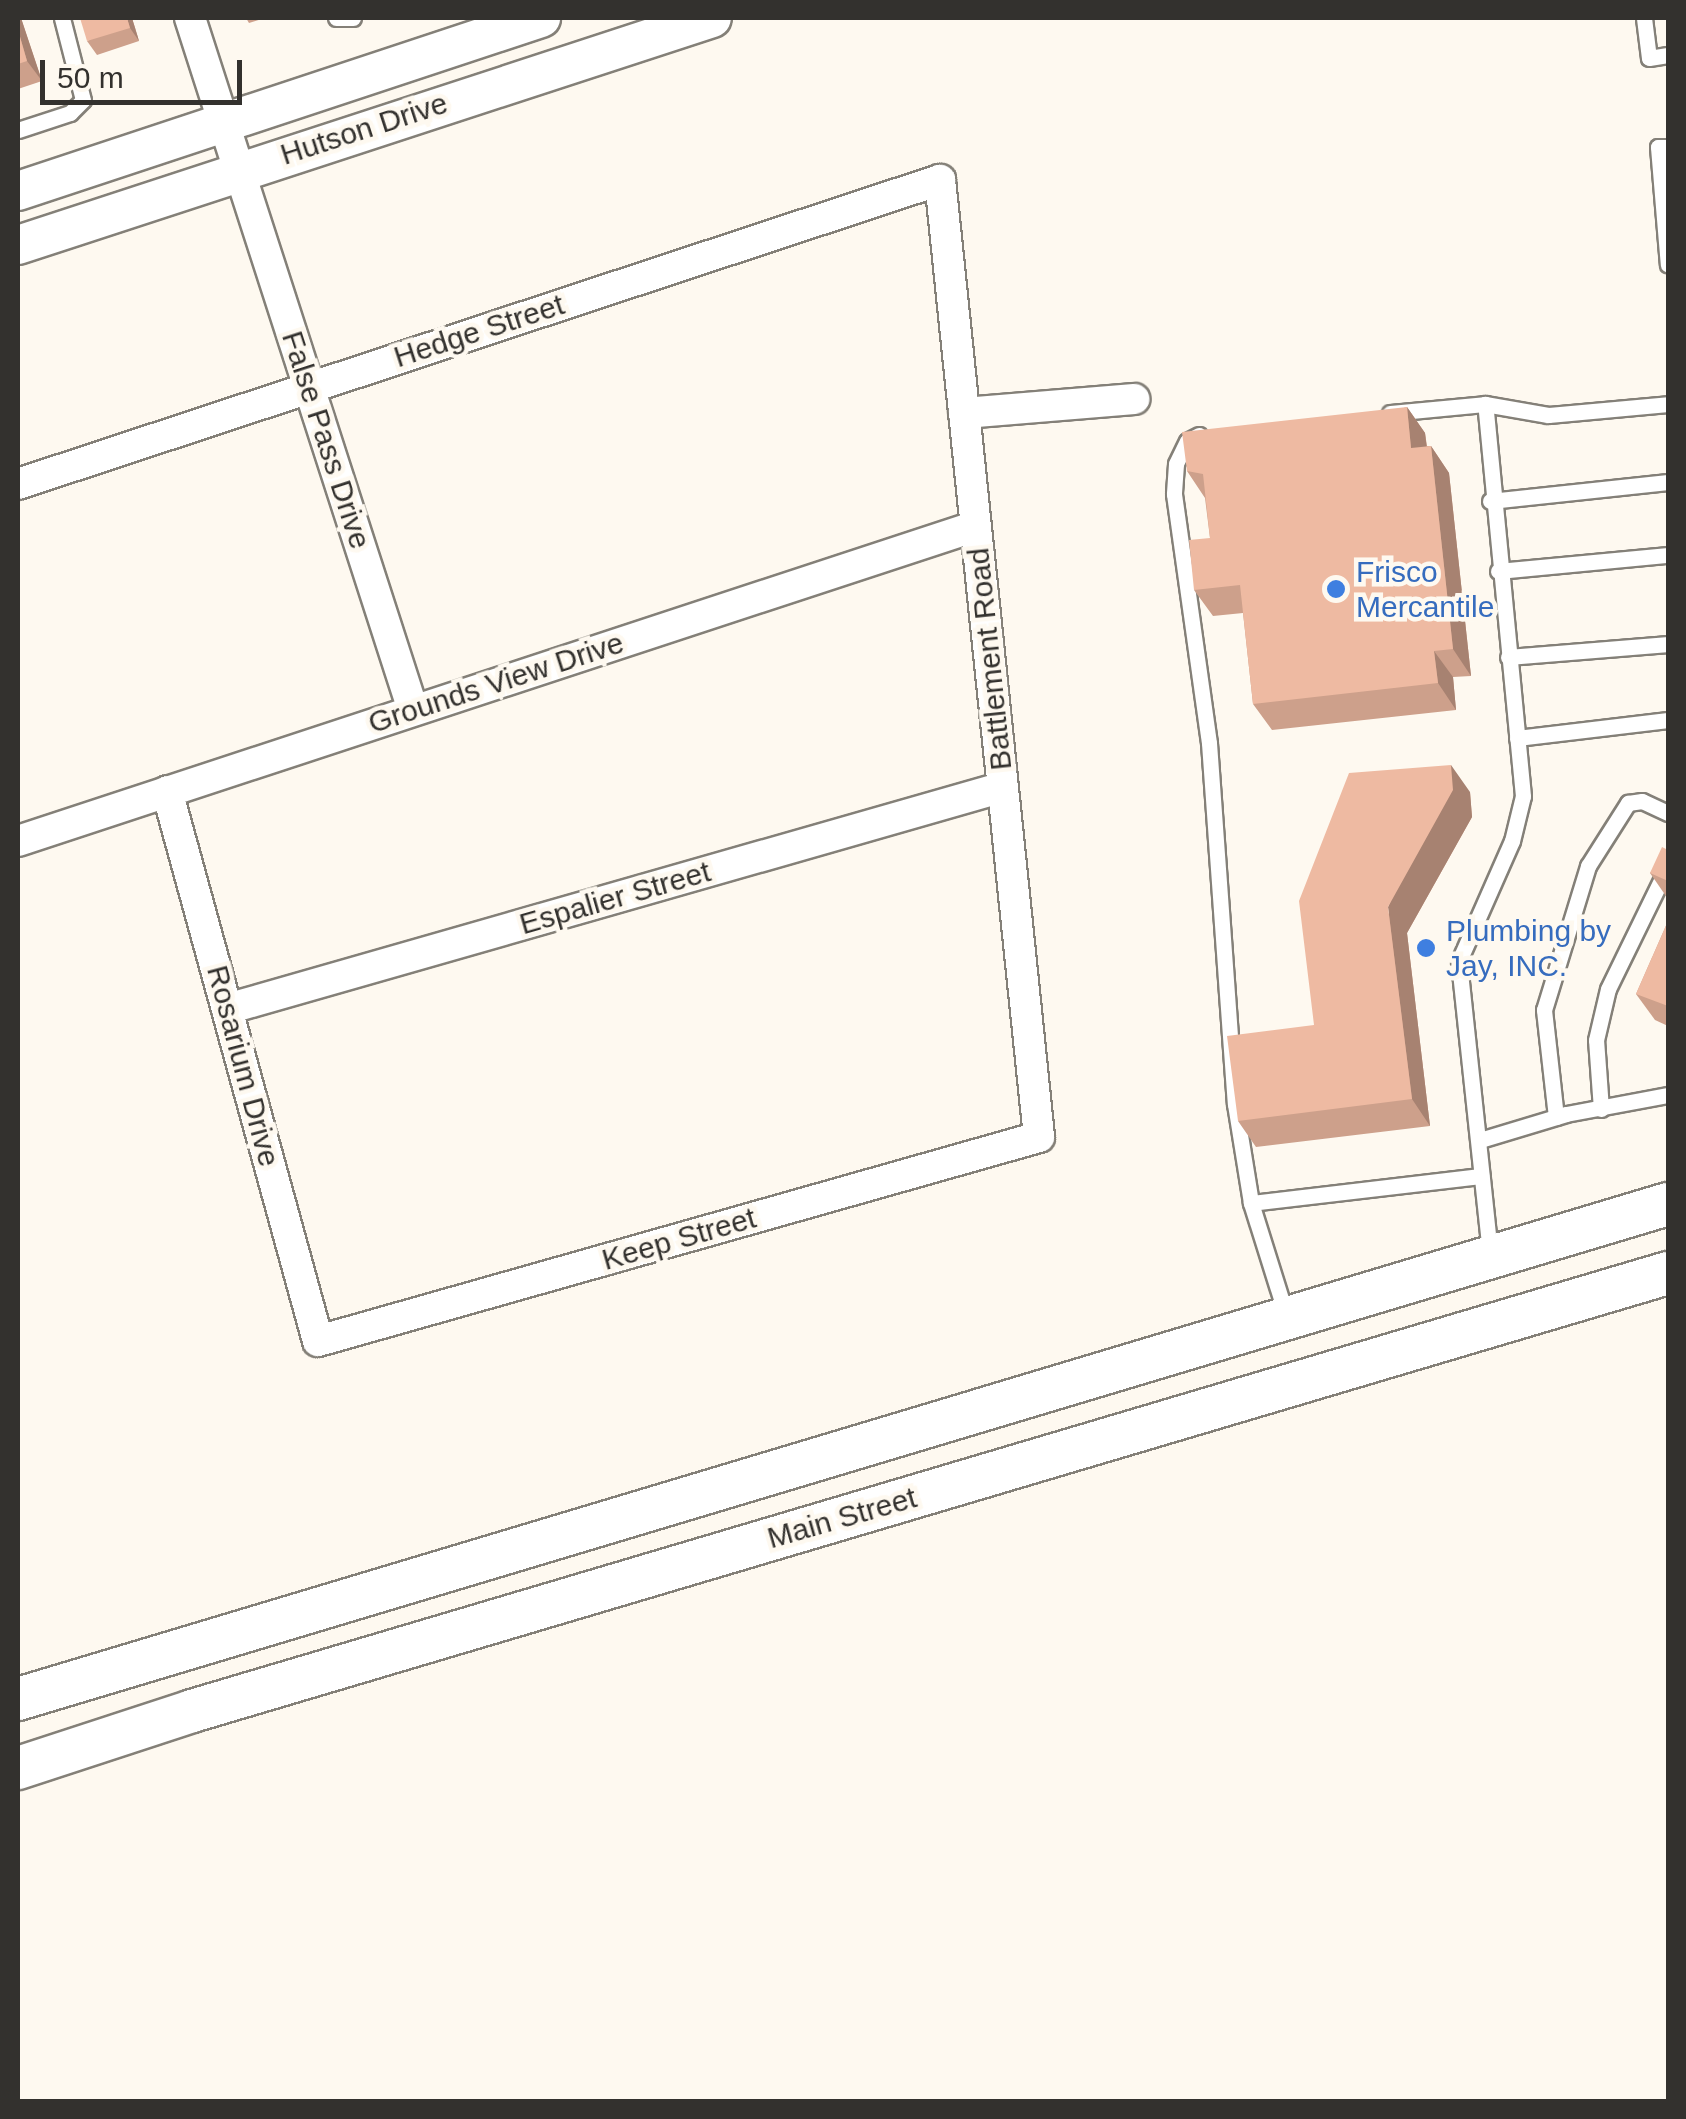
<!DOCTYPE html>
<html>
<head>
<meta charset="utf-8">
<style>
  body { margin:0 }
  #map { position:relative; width:1686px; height:2119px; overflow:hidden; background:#fef9f0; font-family:Helvetica,sans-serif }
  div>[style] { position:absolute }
  .roads { filter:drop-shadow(2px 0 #848078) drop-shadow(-2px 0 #848078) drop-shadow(0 2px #848078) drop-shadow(0 -2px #848078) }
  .service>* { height:15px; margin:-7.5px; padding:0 7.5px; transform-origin:7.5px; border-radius:7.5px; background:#fff }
  .minor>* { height:30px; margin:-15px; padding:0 15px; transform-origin:15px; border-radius:15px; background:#fff }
  .tertiary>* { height:38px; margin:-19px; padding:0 19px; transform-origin:19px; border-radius:19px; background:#fff }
  .secondary>* { height:42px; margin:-21px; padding:0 21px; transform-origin:21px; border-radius:21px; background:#fff }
  .wall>* { inset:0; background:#cda08b }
  .shaded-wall>* { inset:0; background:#a78271 }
  .building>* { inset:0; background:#eebaa2 }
  .dots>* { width:28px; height:28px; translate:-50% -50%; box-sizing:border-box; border:5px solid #fef9f0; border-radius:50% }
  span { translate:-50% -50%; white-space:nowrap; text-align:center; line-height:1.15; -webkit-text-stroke:9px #fef9f0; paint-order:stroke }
  .street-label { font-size:30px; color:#33312e }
  .shop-label { font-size:30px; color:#366cbe }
  .left { translate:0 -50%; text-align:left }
  .frame { position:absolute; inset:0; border:20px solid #33312e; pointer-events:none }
  .scale { position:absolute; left:40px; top:60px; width:202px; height:45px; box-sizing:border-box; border:5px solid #33312e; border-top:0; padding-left:12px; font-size:30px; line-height:35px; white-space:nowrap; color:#33312e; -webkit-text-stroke:8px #fef9f0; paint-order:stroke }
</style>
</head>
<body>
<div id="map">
  <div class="roads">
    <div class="service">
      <i style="left:336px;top:18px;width:17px"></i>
      <i style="left:1644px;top:18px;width:40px;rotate:82.9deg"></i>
      <i style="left:1649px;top:58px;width:19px;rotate:-9deg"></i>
      <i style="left:18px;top:130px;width:55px;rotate:-18.1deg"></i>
      <i style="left:70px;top:113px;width:18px;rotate:-45deg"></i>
      <i style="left:83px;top:100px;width:85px;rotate:-104.4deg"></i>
      <i style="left:1668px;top:147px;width:10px;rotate:180deg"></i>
      <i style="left:1658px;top:147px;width:118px;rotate:85.2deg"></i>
      <i style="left:1390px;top:413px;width:95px;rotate:-5.4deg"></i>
      <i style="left:1199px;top:435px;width:13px;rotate:153deg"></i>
      <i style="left:1187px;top:441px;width:25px;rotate:116deg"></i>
      <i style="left:1176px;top:464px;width:30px;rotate:94deg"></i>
      <i style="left:1174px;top:494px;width:251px;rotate:82deg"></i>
      <i style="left:1209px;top:743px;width:362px;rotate:85.9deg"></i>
      <i style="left:1235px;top:1104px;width:100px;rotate:80.8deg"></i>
      <i style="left:1251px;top:1203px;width:121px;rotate:72.6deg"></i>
      <i style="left:1490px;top:501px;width:179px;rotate:-6.1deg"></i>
      <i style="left:1498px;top:571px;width:171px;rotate:-5.4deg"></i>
      <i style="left:1508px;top:657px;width:161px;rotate:-4.6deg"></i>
      <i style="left:1517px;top:738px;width:152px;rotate:-6.8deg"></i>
      <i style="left:1601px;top:1109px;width:69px;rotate:-94.1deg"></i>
      <i style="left:1596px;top:1040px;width:52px;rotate:-76.8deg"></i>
      <i style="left:1608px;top:989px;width:137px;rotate:-64deg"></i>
      <i style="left:1556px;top:1117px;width:108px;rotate:-96.4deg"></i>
      <i style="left:1544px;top:1010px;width:151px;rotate:-73deg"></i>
      <i style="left:1588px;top:866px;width:75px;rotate:-57.6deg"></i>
      <i style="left:1628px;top:803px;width:14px;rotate:-8deg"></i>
      <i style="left:1642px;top:801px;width:29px;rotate:25deg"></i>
      <i style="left:1480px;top:1140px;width:90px;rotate:-16.8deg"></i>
      <i style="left:1566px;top:1114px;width:104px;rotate:-10.6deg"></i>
      <i style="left:1251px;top:1203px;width:232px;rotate:-6.7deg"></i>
      <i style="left:1490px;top:1253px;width:294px;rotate:-96.1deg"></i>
      <i style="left:1459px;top:961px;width:131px;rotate:-66.2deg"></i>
      <i style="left:1512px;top:841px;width:46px;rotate:-76.3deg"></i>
      <i style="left:1523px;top:796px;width:394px;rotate:-95.5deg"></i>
      <i style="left:1485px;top:404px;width:64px;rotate:9.9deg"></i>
      <i style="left:1548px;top:415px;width:121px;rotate:-5.2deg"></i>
    </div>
    <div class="minor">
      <i style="left:190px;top:18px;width:727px;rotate:72.14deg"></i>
      <i style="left:964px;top:413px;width:171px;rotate:-4.7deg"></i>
      <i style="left:18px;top:484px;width:971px;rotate:-18.25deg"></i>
      <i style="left:940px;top:180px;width:962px;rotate:84.09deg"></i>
      <i style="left:1039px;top:1137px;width:749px;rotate:164.2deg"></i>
      <i style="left:318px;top:1341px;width:570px;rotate:-105.35deg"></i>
      <i style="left:18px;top:841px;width:1008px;rotate:-18.2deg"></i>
      <i style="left:227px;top:1009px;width:807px;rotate:-15.96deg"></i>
    </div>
    <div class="tertiary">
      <i style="left:18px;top:191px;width:551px;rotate:-18.3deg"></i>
      <i style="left:18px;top:245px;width:730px;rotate:-18.11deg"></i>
    </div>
    <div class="secondary">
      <i style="left:18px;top:1699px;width:1723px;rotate:-16.7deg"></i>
      <i style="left:18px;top:1768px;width:183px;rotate:-18.1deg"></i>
      <i style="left:192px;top:1711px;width:1540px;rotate:-16.53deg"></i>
    </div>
  </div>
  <div class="wall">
    <i style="clip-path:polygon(18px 18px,21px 18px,42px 81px,18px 89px)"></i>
    <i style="clip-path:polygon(132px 18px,139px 41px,97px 55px,87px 41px)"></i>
    <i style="clip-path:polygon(246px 18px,265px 18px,249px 23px)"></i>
    <i style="clip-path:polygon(1407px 407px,1425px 433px,1427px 446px,1431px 446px,1449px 473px,1471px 676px,1453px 677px,1456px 710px,1272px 730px,1253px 704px,1243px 613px,1213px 616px,1194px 590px,1210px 538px,1205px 498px,1187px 471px)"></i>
    <i style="clip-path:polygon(1470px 792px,1472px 817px,1407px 933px,1430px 1126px,1256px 1147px,1238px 1121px,1314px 1025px)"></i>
    <i style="clip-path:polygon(1668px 850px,1668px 899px,1650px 873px)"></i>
    <i style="clip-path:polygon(1668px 921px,1668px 1026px,1655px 1020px,1636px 994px)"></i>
  </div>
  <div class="shaded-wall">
    <i style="clip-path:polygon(18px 18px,21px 18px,42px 81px,27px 61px,18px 30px)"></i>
    <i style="clip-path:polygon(127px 18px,132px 18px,139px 41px,130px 28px)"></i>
    <i style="clip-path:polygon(1407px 407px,1425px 433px,1430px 475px,1411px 448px)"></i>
    <i style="clip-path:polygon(1431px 446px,1449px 473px,1471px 676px,1453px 649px)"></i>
    <i style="clip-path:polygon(1434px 651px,1453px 677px,1456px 710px,1438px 683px)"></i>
    <i style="clip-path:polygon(1451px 765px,1470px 792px,1472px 817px,1407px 933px,1430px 1126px,1412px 1099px,1388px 907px)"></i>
  </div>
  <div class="building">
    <i style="clip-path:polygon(80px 18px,127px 18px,130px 28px,87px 41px)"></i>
    <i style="clip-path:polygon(18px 30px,27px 61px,18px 64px)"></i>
    <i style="clip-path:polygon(1407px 407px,1411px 448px,1431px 446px,1453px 649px,1434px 651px,1438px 683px,1253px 704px,1240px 585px,1194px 590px,1189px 540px,1210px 538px,1203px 474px,1187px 471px,1182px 432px)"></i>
    <i style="clip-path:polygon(1451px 765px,1453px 790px,1388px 907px,1412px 1099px,1238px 1121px,1227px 1036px,1314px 1025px,1299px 901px,1349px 773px)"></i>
    <i style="clip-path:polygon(1662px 847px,1668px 850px,1668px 881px,1650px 873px)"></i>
    <i style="clip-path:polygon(1668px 921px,1668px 1006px,1636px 994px)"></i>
  </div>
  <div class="dots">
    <i style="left:1336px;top:589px;background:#3f7fe0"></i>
    <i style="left:1426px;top:948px;background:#3f7fe0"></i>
  </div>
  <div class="street-label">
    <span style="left:364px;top:129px;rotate:-18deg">Hutson Drive</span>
    <span style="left:479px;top:331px;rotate:-18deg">Hedge Street</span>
    <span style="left:326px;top:440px;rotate:72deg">False Pass Drive</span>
    <span style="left:990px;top:659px;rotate:-96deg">Battlement Road</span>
    <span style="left:496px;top:683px;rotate:-18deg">Grounds View Drive</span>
    <span style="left:615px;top:898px;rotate:-16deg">Espalier Street</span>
    <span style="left:243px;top:1066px;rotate:75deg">Rosarium Drive</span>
    <span style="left:679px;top:1239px;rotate:-16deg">Keep Street</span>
    <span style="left:842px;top:1518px;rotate:-16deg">Main Street</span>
  </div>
  <div class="shop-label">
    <span class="left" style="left:1356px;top:589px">Frisco<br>Mercantile</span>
    <span class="left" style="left:1446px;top:948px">Plumbing by<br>Jay, INC.</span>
  </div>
  <div class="frame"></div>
  <div class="scale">50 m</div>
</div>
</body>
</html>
